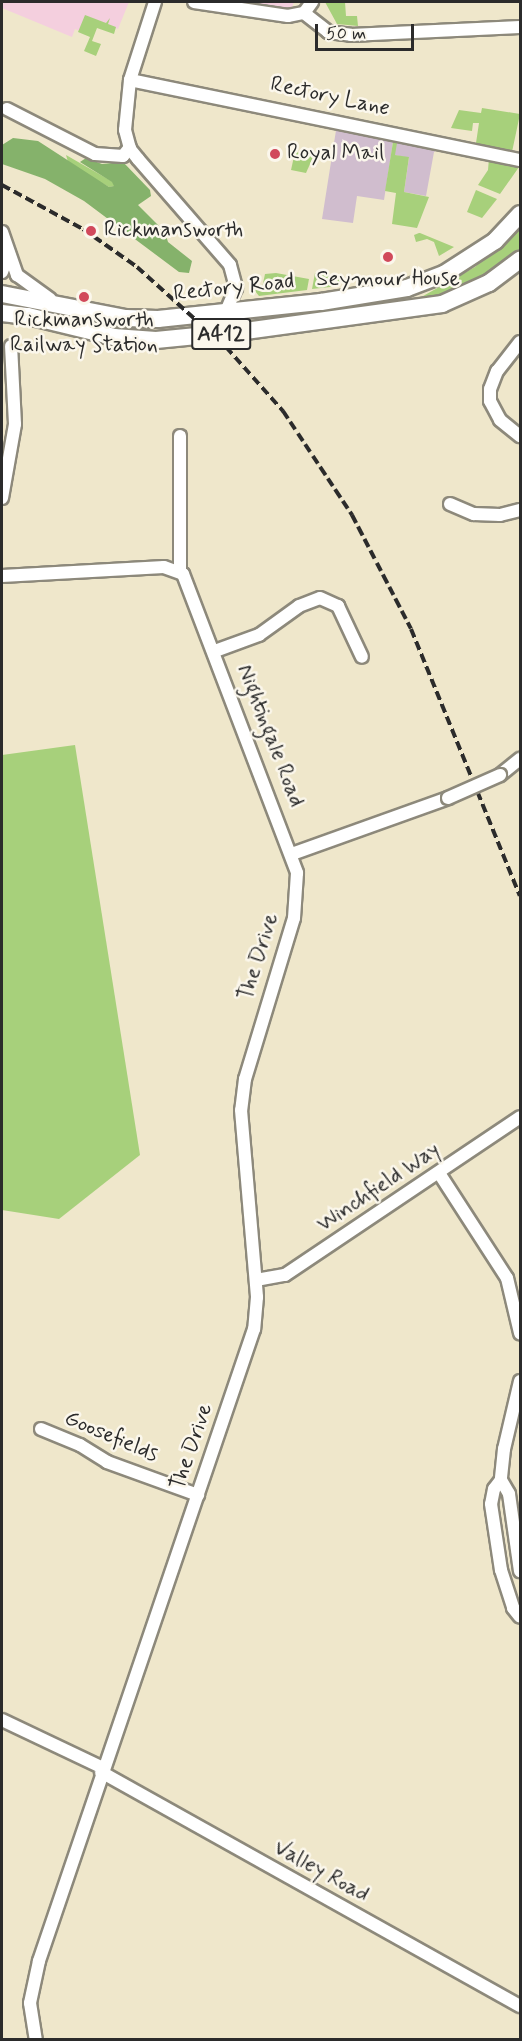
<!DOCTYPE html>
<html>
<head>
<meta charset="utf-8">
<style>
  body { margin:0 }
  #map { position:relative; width:522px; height:2041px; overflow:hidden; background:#efe7cb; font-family:Mynerve,sans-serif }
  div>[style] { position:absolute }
  .built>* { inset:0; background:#f4cfde }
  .industrial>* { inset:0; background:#d0bdce }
  .green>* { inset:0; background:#a7d07b }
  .forest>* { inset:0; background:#85b26b }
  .roads { filter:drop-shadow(2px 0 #8d897b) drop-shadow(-2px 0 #8d897b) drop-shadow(0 2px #8d897b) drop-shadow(0 -2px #8d897b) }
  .minor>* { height:12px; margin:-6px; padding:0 6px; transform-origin:6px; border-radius:6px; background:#fff }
  .major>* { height:16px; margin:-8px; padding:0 8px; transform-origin:8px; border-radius:8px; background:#fff }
  .rail>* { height:4px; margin-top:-2px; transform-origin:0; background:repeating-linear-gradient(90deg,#2b2b2b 0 9px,transparent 0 13.5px) }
  .bridges { filter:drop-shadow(2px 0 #8d897b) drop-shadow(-2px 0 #8d897b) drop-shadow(0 2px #8d897b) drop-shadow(0 -2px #8d897b) }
  .minor-bridge>* { height:12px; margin:-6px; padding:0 6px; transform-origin:6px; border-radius:6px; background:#fff }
  .dots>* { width:16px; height:16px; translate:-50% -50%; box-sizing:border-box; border:3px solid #fbf7ec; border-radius:50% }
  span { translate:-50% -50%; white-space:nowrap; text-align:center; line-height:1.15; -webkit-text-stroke:5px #fbf7ec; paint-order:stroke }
  .shield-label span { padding:2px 4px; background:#fbf7ec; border:2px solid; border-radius:4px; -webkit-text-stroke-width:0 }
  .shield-label { font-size:21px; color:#2b2b2b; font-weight:700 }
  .street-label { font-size:22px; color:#2b2b2b }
  .poi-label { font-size:22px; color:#2b2b2b }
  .left { translate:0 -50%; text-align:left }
  .frame { position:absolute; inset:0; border:3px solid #2b2b2b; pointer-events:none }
  .scale { position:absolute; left:315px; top:24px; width:99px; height:27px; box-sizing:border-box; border:3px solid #2b2b2b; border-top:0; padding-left:8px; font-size:18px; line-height:21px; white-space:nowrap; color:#2b2b2b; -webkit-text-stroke:4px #fbf7ec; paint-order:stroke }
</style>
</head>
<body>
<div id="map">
  <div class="built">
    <i style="clip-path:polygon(2px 2px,129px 2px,118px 29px,85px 17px,80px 31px,75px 29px,72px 37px,2px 8px)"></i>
    <i style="clip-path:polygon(230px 2px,294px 2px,290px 12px)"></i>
  </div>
  <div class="industrial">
    <i style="clip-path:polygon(337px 124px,442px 147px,434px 152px,426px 196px,404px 192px,409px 158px,395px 155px,393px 142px,384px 200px,357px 196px,353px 223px,322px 219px)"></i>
  </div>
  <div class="green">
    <i style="clip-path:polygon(325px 2px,345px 2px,346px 16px,357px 16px,358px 26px,337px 24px)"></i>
    <i style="clip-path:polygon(85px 15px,106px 23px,110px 18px,108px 24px,116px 27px,114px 34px,97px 28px,92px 41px,101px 44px,96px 56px,84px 51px,90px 37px,78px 32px)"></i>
    <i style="clip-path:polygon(482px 108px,520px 114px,512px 152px,476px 143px,479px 123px,473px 123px,472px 131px,451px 128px,459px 110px,481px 113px)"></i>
    <i style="clip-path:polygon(393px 142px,397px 143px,395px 155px,409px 157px,404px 192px,429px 197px,417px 228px,392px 224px,396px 193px,385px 191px)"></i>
    <i style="clip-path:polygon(295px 152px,314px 155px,306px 173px,291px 170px)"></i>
    <i style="clip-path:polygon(66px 155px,113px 182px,115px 186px,109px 187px,79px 170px,68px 162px)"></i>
    <i style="clip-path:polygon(489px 158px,519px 167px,500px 194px,478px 185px,488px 170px)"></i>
    <i style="clip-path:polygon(476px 190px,497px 199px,482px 218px,467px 212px)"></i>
    <i style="clip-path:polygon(520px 226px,520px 255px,458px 293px,407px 305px,475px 267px)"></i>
    <i style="clip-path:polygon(419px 233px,420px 233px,454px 247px,439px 256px,434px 242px,427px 239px,416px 242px,414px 235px)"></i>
    <i style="clip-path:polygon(276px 273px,309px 279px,307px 290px,259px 296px,251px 286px,262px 288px,265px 274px)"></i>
    <i style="clip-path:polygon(315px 273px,340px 277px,339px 286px,312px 289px)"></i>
    <i style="clip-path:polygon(75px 745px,140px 1155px,59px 1219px,2px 1210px,2px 755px)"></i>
  </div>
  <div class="forest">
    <i style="clip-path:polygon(13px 138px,38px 141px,109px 187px,114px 186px,112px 182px,80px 162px,86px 158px,102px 164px,123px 162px,150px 190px,151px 196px,138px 205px,165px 232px,168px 242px,192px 261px,189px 273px,179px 272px,84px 201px,45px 179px,2px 164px,2px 145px)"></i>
  </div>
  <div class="roads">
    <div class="minor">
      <i style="left:155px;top:2px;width:82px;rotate:107.8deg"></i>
      <i style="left:130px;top:80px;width:50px;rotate:95.7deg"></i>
      <i style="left:125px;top:130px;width:20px;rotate:75deg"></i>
      <i style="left:130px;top:149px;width:13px;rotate:51deg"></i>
      <i style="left:138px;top:159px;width:140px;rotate:49deg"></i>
      <i style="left:230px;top:265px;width:24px;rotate:75deg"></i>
      <i style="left:236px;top:288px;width:26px;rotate:113deg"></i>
      <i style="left:194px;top:2px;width:95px;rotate:8.5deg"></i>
      <i style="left:288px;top:16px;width:16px;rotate:-11deg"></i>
      <i style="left:304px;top:13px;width:31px;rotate:38deg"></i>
      <i style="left:328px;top:32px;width:23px;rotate:7deg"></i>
      <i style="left:351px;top:35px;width:169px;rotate:-2.7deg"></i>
      <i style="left:304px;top:13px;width:14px;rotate:-54deg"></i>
      <i style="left:130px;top:80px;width:398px;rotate:11.6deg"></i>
      <i style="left:7px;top:109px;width:99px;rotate:27.1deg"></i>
      <i style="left:95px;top:154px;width:28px;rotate:4deg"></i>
      <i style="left:123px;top:156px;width:11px;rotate:-52deg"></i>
      <i style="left:2px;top:232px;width:46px;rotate:70.8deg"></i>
      <i style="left:17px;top:275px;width:41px;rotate:36deg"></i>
      <i style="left:2px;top:272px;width:20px;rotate:-70deg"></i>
      <i style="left:520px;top:342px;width:37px;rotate:128deg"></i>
      <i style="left:497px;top:371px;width:19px;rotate:111deg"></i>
      <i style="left:490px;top:389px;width:12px;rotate:90deg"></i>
      <i style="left:490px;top:401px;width:21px;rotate:62deg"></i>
      <i style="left:500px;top:420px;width:26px;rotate:39deg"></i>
      <i style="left:2px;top:498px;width:75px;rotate:-80deg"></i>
      <i style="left:15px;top:424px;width:78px;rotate:-92.9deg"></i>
      <i style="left:450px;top:504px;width:26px;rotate:23deg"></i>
      <i style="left:474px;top:514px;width:26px;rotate:2deg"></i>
      <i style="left:500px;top:515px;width:21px;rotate:-14deg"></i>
      <i style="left:180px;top:572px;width:136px;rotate:-90deg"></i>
      <i style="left:2px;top:576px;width:162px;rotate:-3.2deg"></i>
      <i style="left:164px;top:567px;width:20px;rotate:20deg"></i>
      <i style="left:183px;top:574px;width:320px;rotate:69.1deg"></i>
      <i style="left:297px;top:873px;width:45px;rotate:93.8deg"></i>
      <i style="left:294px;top:918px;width:168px;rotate:106.9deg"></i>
      <i style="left:245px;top:1079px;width:31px;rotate:97deg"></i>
      <i style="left:241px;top:1110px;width:188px;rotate:85.1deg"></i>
      <i style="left:257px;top:1297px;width:32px;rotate:95deg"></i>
      <i style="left:254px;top:1329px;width:668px;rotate:108.79deg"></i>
      <i style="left:39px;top:1961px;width:43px;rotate:102.1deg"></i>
      <i style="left:30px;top:2003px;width:37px;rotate:81deg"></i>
      <i style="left:215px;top:651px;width:47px;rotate:-20deg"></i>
      <i style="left:259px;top:635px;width:49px;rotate:-35.9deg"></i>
      <i style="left:299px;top:606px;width:22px;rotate:-21deg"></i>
      <i style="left:320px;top:598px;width:20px;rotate:24deg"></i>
      <i style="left:338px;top:606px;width:56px;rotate:64.8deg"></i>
      <i style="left:500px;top:775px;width:26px;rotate:-39deg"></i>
      <i style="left:292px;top:854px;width:166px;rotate:-19.7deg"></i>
      <i style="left:439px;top:1173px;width:125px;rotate:57.1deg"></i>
      <i style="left:507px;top:1278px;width:57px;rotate:76.7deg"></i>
      <i style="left:256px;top:1280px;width:29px;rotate:-10deg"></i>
      <i style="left:285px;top:1275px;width:283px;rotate:-33.9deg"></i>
      <i style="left:520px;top:1381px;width:70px;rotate:103.2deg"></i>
      <i style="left:504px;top:1449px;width:31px;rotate:96deg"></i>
      <i style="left:501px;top:1480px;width:11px;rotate:128deg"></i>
      <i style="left:494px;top:1489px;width:15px;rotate:101deg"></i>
      <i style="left:491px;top:1504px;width:67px;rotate:81.4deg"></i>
      <i style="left:501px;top:1570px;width:40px;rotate:72deg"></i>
      <i style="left:513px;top:1608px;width:11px;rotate:52deg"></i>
      <i style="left:41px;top:1429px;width:42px;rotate:22.3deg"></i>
      <i style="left:80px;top:1445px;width:32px;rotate:32deg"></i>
      <i style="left:107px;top:1462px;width:97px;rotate:19.9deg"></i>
      <i style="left:501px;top:1480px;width:16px;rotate:60deg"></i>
      <i style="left:509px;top:1494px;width:78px;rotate:81.9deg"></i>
      <i style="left:2px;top:1720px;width:112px;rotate:25.4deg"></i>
      <i style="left:101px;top:1772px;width:480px;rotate:29.2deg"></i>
    </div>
    <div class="major">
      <i style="left:2px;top:294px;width:126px;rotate:11deg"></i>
      <i style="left:126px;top:318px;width:32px;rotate:2deg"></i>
      <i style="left:158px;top:319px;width:164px;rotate:-6deg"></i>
      <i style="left:321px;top:302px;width:87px;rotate:-9.2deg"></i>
      <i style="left:407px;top:288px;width:40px;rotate:-21deg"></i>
      <i style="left:444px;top:274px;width:61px;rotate:-32.9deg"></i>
      <i style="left:495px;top:241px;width:37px;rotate:-47deg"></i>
      <i style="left:2px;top:313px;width:26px;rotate:7deg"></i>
      <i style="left:28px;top:316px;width:89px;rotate:13.7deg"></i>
      <i style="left:114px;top:337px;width:42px;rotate:4.1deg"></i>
      <i style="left:156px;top:340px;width:82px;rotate:-5.6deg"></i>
      <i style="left:238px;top:332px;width:206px;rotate:-7.8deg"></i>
      <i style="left:442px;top:304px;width:51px;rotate:-24.1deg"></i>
      <i style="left:489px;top:283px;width:39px;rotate:-37deg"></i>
    </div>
  </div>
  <div class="rail">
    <i style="left:2px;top:185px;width:92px;rotate:28.5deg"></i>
    <i style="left:83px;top:229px;width:66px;rotate:35.1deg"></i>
    <i style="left:137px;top:267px;width:120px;rotate:42deg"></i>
    <i style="left:226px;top:347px;width:86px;rotate:48.3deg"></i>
    <i style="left:283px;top:411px;width:125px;rotate:56.4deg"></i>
    <i style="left:352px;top:515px;width:128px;rotate:62.6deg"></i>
    <i style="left:411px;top:629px;width:288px;rotate:67.8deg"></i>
  </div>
  <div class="bridges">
    <div class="minor-bridge">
      <i style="left:448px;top:798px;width:57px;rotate:-23.9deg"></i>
    </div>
  </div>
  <div class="dots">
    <i style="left:275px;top:154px;background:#d1495b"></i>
    <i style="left:91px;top:231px;background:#d1495b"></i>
    <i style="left:388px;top:257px;background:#d1495b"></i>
    <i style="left:84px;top:297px;background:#d1495b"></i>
  </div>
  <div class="shield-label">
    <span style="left:221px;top:334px">A412</span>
  </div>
  <div class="street-label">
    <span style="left:330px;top:97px;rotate:12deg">Rectory Lane</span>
    <span style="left:234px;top:288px;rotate:-6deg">Rectory Road</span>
    <span style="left:270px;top:736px;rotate:69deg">Nightingale Road</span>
    <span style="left:259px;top:957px;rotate:-73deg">The Drive</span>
    <span style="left:379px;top:1188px;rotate:-34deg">Winchfield Way</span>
    <span style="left:111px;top:1437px;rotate:23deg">Goosefields</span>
    <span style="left:192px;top:1447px;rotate:-71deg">The Drive</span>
    <span style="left:321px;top:1872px;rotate:29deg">Valley Road</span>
  </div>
  <div class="poi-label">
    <span class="left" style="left:287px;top:154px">Royal Mail</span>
    <span class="left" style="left:104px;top:231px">Rickmansworth</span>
    <span style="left:388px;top:280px">Seymour House</span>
    <span style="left:84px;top:333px">Rickmansworth<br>Railway Station</span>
  </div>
  <div class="frame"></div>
  <div class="scale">50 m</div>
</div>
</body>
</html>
